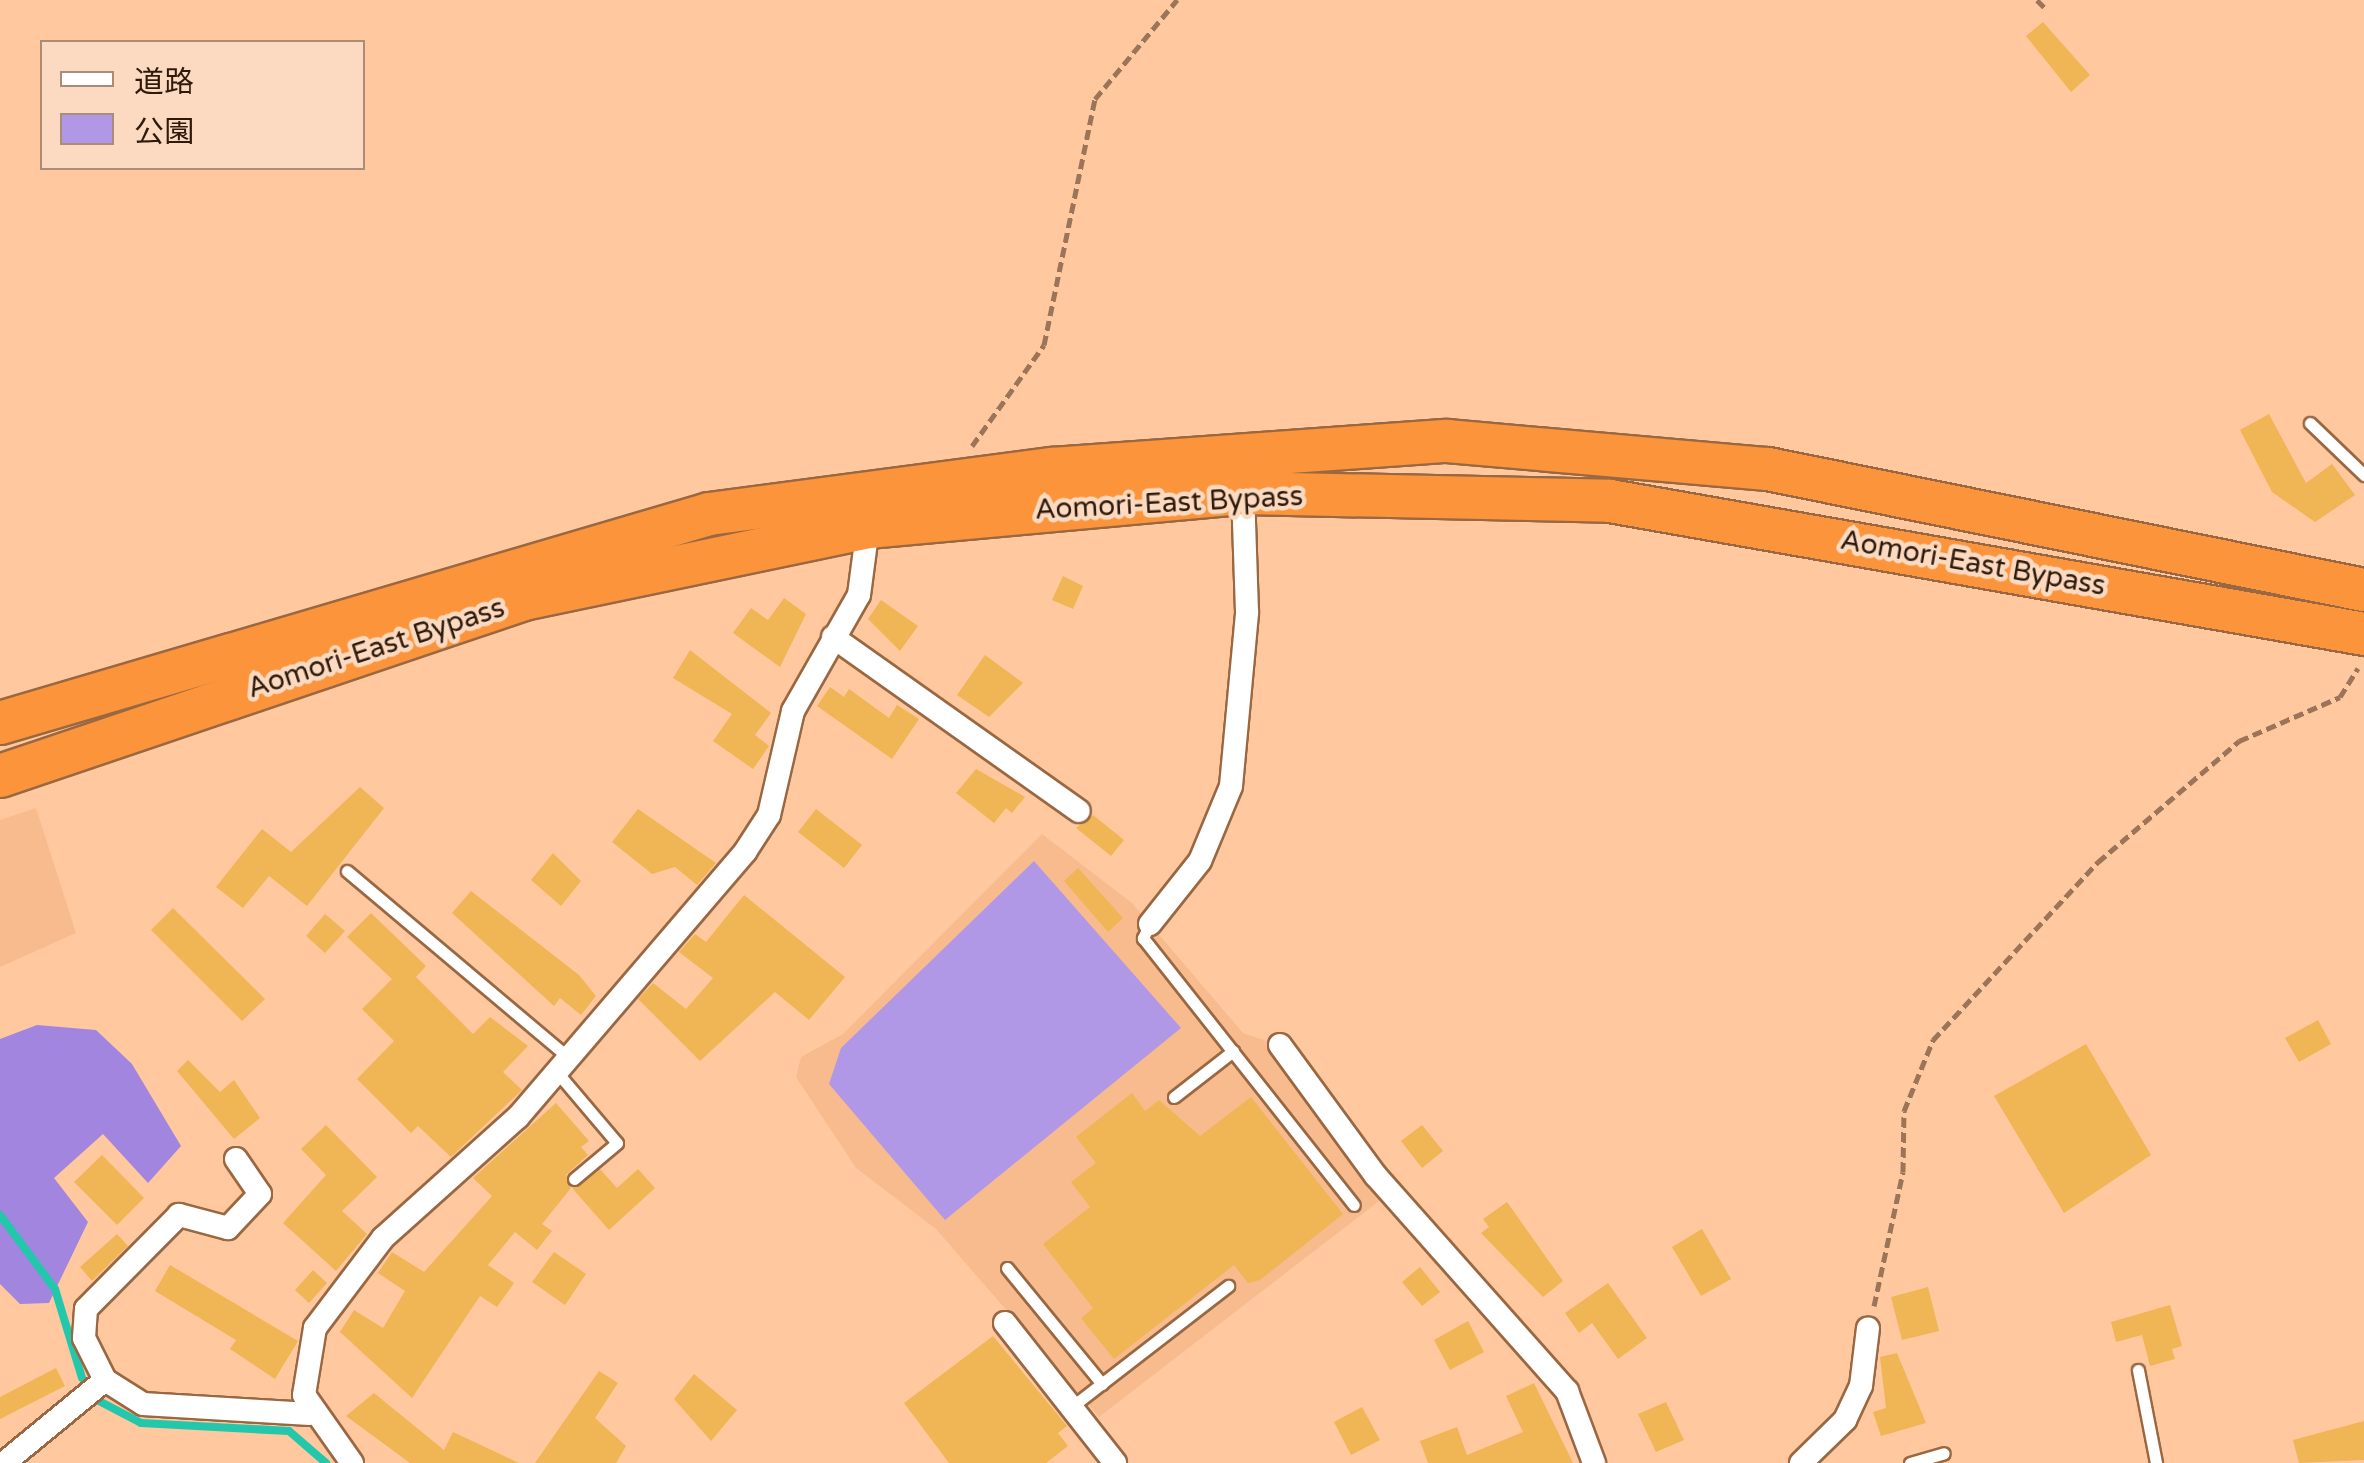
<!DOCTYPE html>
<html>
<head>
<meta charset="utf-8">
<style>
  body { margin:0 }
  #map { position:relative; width:2364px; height:1463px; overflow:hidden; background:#ffc89f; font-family:"Varela Round","Noto Sans JP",sans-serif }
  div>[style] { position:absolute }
  .built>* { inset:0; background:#f8bb8e }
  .green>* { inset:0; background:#b098e6 }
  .forest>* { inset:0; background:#a185df }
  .stream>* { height:8px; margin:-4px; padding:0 4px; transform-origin:4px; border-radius:4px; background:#23c7ab }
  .building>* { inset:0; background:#f0b554 }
  .path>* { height:5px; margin-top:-2.5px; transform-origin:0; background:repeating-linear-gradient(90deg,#9c7558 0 10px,transparent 0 15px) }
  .roads { filter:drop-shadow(2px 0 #996842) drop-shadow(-2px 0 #996842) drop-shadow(0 2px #996842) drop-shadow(0 -2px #996842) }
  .lane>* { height:11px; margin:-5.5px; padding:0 5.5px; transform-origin:5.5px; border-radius:5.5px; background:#fff }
  .street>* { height:22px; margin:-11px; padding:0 11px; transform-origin:11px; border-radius:11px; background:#fff }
  .highway>* { height:42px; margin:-21px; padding:0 21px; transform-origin:21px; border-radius:21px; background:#fb943a }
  span { translate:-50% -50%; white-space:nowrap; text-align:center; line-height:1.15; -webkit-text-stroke:9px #fcdac2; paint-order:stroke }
  .street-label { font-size:28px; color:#2e1a0a }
  .legend { position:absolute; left:40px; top:40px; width:325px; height:130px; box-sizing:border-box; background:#fcdac2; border:2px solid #aa8d78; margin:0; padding:12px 18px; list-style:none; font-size:30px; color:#2e1a0a }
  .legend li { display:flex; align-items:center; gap:20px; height:50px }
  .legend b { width:50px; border:2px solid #aa8d78 }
</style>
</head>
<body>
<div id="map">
  <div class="built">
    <i style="clip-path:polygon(36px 808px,76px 933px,0 967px,0 820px)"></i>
    <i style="clip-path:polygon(1042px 834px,1132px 903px,1243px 1033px,1266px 1041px,1383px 1198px,1099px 1417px,936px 1229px,856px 1168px,796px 1077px,801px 1057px,843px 1034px)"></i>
  </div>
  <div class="green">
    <i style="clip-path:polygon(1034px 861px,1181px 1028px,945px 1220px,829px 1084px,841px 1048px)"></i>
  </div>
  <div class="forest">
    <i style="clip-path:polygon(37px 1025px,96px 1030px,132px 1064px,181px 1146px,148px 1183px,103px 1134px,54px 1178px,88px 1222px,49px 1303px,20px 1304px,0 1284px,0 1039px)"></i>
  </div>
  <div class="stream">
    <i style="left:0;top:1215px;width:92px;rotate:53.4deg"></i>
    <i style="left:55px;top:1289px;width:93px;rotate:73.1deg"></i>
    <i style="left:99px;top:1401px;width:47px;rotate:27.6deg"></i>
    <i style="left:141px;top:1423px;width:148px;rotate:3.1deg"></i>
    <i style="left:289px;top:1431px;width:49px;rotate:40.9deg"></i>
  </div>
  <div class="building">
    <i style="clip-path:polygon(2043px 22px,2090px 75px,2071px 92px,2026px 36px)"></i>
    <i style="clip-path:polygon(2269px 414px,2306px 483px,2332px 464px,2355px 495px,2315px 522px,2272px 492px,2240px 430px)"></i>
    <i style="clip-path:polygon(1063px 576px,1083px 586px,1073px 609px,1052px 600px)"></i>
    <i style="clip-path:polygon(784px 598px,806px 614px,780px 667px,733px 633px,751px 608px,768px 620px)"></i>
    <i style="clip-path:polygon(881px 600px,918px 626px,900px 651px,868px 619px)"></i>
    <i style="clip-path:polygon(690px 650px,771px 713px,755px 735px,769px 746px,753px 769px,713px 741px,732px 714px,673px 678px)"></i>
    <i style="clip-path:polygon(985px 655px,1023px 683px,989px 717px,957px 695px)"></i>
    <i style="clip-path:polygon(830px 687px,844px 697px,849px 689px,889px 718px,897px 705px,919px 719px,892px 759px,817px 706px)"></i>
    <i style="clip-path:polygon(976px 769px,1025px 797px,1012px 813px,1006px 808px,994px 823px,956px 793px)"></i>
    <i style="clip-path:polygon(360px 787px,384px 808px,307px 906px,269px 876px,243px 908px,216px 887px,262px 829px,291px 852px)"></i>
    <i style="clip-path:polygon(638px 809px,716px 863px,697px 885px,675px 867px,652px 874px,612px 842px)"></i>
    <i style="clip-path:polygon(816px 809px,862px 845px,844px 868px,798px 832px)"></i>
    <i style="clip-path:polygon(1093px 815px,1124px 840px,1111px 856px,1076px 828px)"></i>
    <i style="clip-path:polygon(553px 853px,581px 881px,561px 906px,531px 880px)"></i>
    <i style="clip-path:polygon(1078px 868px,1123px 918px,1108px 932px,1064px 881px)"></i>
    <i style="clip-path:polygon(471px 891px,579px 975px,596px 996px,581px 1015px,560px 998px,554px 1006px,452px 913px)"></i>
    <i style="clip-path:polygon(744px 895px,845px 977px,809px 1020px,775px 992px,700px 1061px,638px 999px,653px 983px,686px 1009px,713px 978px,679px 952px,695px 934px,706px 942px)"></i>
    <i style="clip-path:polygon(173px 908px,265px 999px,242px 1021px,151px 930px)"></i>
    <i style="clip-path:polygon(371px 913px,426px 966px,416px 977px,473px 1034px,490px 1017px,528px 1046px,503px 1072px,522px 1090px,451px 1157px,418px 1126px,411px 1133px,357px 1079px,394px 1041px,362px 1009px,392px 979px,347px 937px)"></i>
    <i style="clip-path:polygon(325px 914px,345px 931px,325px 953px,306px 936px)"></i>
    <i style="clip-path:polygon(2318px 1020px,2331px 1044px,2299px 1062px,2285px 1038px)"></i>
    <i style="clip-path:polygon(2086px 1044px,2151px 1155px,2064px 1213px,1994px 1096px)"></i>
    <i style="clip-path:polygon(188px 1060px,220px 1092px,234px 1080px,260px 1118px,234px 1139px,177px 1071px)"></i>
    <i style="clip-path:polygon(1132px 1093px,1145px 1111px,1159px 1100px,1200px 1136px,1251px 1097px,1343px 1214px,1260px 1280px,1248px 1283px,1234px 1265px,1114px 1359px,1081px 1318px,1093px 1308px,1043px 1244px,1090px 1207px,1071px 1182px,1096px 1163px,1076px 1137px)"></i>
    <i style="clip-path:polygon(556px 1103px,589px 1141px,581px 1147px,588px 1155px,566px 1175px,571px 1188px,542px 1224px,552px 1231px,537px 1250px,515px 1232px,488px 1265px,514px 1283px,497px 1307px,480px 1296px,412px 1398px,340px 1332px,354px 1310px,383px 1328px,405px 1291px,378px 1273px,392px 1252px,424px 1272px,492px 1196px,473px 1178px)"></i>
    <i style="clip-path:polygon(326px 1125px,377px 1177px,342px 1211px,367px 1234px,336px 1271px,283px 1223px,326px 1175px,301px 1149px)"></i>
    <i style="clip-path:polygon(1422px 1125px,1443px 1151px,1422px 1168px,1401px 1141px)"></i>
    <i style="clip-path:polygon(102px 1155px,144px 1198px,117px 1225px,74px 1182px)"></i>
    <i style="clip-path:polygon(600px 1169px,617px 1188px,638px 1169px,655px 1188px,609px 1230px,572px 1188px)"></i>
    <i style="clip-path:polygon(1507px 1202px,1563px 1281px,1543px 1297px,1481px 1233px,1489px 1227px,1483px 1219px)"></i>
    <i style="clip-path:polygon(1702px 1229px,1731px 1279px,1701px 1296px,1672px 1247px)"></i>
    <i style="clip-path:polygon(117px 1234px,128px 1246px,92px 1281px,80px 1267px)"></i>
    <i style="clip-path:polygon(554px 1252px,586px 1274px,565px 1305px,532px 1282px)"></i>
    <i style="clip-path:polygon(170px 1265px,298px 1341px,275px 1379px,230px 1349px,236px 1340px,155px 1291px)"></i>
    <i style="clip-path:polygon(1420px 1267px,1440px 1292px,1422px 1306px,1402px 1282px)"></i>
    <i style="clip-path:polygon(313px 1270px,327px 1283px,309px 1303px,295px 1290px)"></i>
    <i style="clip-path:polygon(1608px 1283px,1647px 1338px,1618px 1359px,1592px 1323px,1579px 1333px,1565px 1313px)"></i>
    <i style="clip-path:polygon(1928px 1287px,1939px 1331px,1902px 1340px,1891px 1297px)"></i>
    <i style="clip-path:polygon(2170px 1305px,2182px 1346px,2172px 1349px,2175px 1359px,2150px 1366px,2142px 1335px,2116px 1342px,2111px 1322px)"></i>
    <i style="clip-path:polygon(1468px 1321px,1484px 1352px,1450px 1370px,1434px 1340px)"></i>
    <i style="clip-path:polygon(993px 1336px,1067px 1426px,1058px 1433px,1068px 1446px,1046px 1463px,949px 1463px,904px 1403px)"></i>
    <i style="clip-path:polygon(1897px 1353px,1926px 1423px,1881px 1436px,1873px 1412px,1886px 1408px,1880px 1357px)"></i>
    <i style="clip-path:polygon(56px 1368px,65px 1386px,0 1419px,0 1397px)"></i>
    <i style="clip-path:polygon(599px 1371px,618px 1383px,595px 1418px,626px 1446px,616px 1463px,535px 1463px)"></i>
    <i style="clip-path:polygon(694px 1374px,737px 1410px,711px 1441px,674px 1399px)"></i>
    <i style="clip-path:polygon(1534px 1383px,1573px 1463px,1428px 1463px,1420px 1441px,1457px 1427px,1467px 1455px,1523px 1432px,1506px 1396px)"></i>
    <i style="clip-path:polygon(374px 1393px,444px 1450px,453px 1432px,519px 1463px,410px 1463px,346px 1416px)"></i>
    <i style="clip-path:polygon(1666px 1402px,1684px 1440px,1656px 1452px,1638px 1414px)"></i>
    <i style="clip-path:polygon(1362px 1407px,1380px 1440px,1351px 1455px,1334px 1422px)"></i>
    <i style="clip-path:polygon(2364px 1421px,2364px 1460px,2299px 1463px,2293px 1440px)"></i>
  </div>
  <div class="path">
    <i style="left:2037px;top:0;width:13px;rotate:45deg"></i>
    <i style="left:972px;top:446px;width:124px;rotate:-54.5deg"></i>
    <i style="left:1044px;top:345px;width:251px;rotate:-78.3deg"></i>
    <i style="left:1095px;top:99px;width:129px;rotate:-50.4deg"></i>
    <i style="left:1874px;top:1306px;width:137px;rotate:-77.8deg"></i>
    <i style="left:1903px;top:1172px;width:61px;rotate:-89.1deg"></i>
    <i style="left:1904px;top:1111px;width:77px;rotate:-67.8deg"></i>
    <i style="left:1933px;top:1040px;width:243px;rotate:-47.2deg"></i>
    <i style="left:2098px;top:862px;width:186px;rotate:-40.6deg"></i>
    <i style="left:2239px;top:741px;width:110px;rotate:-23.5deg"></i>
    <i style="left:2340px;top:697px;width:34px;rotate:-58deg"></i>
  </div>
  <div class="roads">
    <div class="lane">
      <i style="left:2310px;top:423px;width:75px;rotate:43.9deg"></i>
      <i style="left:347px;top:871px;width:287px;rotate:40.1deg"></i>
      <i style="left:1150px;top:924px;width:16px;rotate:117deg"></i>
      <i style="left:1143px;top:938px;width:340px;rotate:51.7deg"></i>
      <i style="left:556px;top:1071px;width:94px;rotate:49.7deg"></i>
      <i style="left:617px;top:1143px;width:56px;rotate:140.1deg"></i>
      <i style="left:1174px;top:1097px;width:75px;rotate:-37.9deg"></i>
      <i style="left:1007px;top:1268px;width:150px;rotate:50.7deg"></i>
      <i style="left:2138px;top:1370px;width:95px;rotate:79deg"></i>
      <i style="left:1074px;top:1405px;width:195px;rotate:-37.7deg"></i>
      <i style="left:1910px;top:1463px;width:35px;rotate:-16deg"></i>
    </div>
    <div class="street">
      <i style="left:833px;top:637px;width:301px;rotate:35.3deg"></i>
      <i style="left:1150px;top:924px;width:80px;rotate:-51.6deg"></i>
      <i style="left:1200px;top:861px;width:81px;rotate:-67.5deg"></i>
      <i style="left:1231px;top:786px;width:175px;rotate:-84.7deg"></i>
      <i style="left:1247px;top:612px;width:119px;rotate:-91.9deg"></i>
      <i style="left:1280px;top:1045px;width:162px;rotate:53.8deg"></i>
      <i style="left:1376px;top:1176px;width:288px;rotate:48.4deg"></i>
      <i style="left:1567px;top:1391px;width:77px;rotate:69.4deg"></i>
      <i style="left:236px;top:1159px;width:42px;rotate:55.6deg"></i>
      <i style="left:260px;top:1194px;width:47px;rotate:133.3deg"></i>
      <i style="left:228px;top:1228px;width:51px;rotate:-165.1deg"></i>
      <i style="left:179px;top:1215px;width:132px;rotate:134.7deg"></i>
      <i style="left:86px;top:1309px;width:29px;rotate:94deg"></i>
      <i style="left:84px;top:1338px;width:47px;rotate:63.4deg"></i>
      <i style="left:105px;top:1380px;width:45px;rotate:32.3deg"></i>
      <i style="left:143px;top:1404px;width:167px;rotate:3.4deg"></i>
      <i style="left:1005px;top:1323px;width:178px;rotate:51.8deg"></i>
      <i style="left:4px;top:1463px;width:131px;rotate:-39.4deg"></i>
      <i style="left:352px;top:1463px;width:83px;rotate:-125.2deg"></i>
      <i style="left:304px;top:1395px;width:68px;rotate:-80.7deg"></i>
      <i style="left:315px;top:1328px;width:113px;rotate:-52.9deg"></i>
      <i style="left:383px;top:1238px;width:181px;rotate:-41.9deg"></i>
      <i style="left:518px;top:1117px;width:349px;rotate:-49.4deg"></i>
      <i style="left:745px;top:852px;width:44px;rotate:-57deg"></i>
      <i style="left:769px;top:815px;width:107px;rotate:-77deg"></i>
      <i style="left:793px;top:711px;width:133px;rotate:-60.4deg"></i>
      <i style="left:859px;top:595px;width:69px;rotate:-82.5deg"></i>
      <i style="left:1801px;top:1463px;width:62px;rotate:-44.3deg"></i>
      <i style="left:1845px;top:1420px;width:38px;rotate:-65deg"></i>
      <i style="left:1861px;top:1386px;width:58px;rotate:-83.1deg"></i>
    </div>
    <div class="highway">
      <i style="left:0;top:723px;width:739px;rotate:-16.42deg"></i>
      <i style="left:709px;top:514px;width:346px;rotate:-7.5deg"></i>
      <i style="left:1052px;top:469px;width:396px;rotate:-4.1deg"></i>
      <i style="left:1447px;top:441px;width:322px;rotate:5deg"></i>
      <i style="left:1768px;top:469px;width:608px;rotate:11.48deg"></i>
      <i style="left:0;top:776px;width:553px;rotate:-18.66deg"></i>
      <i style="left:524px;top:599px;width:351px;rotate:-11.8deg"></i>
      <i style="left:868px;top:527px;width:377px;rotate:-5.2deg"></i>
      <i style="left:1243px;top:493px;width:367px;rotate:1.2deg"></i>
      <i style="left:1610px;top:501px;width:766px;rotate:10deg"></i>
    </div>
  </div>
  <div class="street-label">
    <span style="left:1169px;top:503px;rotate:-3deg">Aomori-East Bypass</span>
    <span style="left:1973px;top:563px;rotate:10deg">Aomori-East Bypass</span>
    <span style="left:376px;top:648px;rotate:-18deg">Aomori-East Bypass</span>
  </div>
  <ul class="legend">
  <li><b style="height:12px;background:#fff"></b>道路</li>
  <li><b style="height:28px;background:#b098e6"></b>公園</li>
  </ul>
</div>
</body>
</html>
